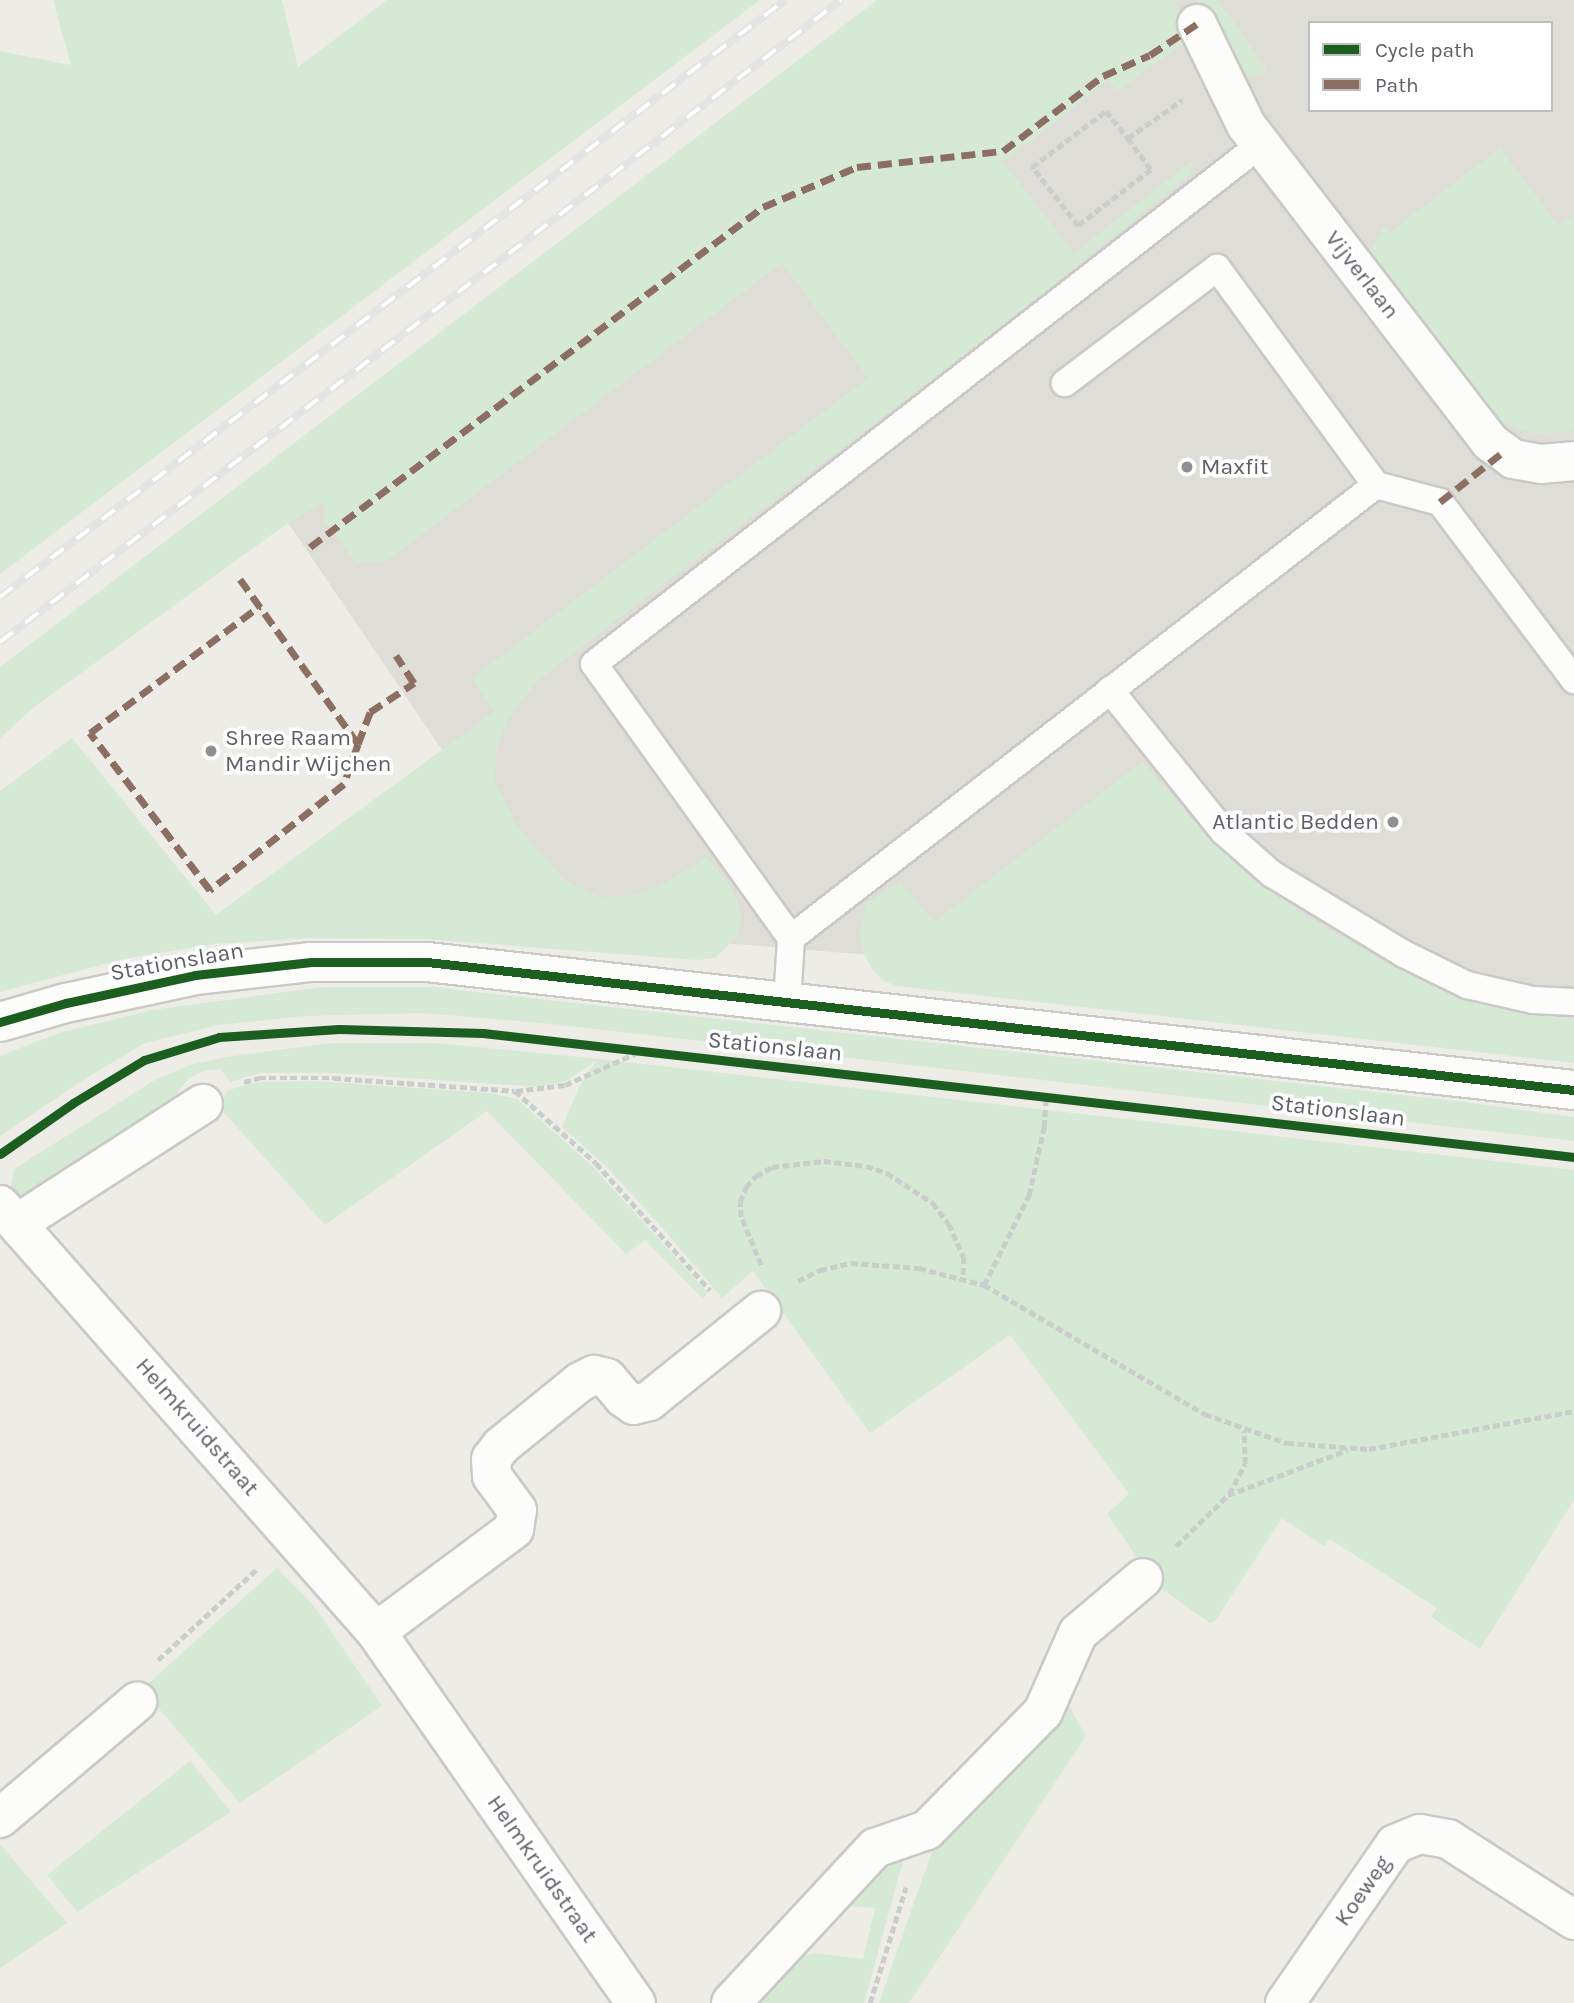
<!DOCTYPE html>
<html>
<head>
<meta charset="utf-8">
<style>
  body { margin:0 }
  #map { position:relative; width:1574px; height:2003px; overflow:hidden; background:#edece7; font-family:Karla,sans-serif }
  div>[style] { position:absolute }
  .industrial>* { inset:0; background:#deddd8 }
  .green>* { inset:0; background:#d5e9d5 }
  .path>* { height:4.5px; margin-top:-2.25px; transform-origin:0; background:repeating-linear-gradient(90deg,#c9cdcb 0 7px,transparent 0 10.5px) }
  .roads { filter:drop-shadow(2px 0 #c9c9c7) drop-shadow(-2px 0 #c9c9c7) drop-shadow(0 2px #c9c9c7) drop-shadow(0 -2px #c9c9c7) }
  .lane>* { height:26px; margin:-13px; padding:0 13px; transform-origin:13px; border-radius:13px; background:#fcfcfb }
  .street>* { height:38px; margin:-19px; padding:0 19px; transform-origin:19px; border-radius:19px; background:#fcfcfb }
  .secondary>* { height:38px; margin:-19px; padding:0 19px; transform-origin:19px; border-radius:19px; background:#fcfcfb }
  .rail>* { height:8px; margin-top:-4px; transform-origin:0; background:repeating-linear-gradient(90deg,#fff 0 16px,#e3e4e3 0 32px); box-sizing:border-box; border-block:2px solid #e3e4e3 }
  .quiet>* { height:7px; margin-top:-3.5px; transform-origin:0; background:repeating-linear-gradient(90deg,#8d6e63 0 14px,transparent 0 21px) }
  .cycleway>* { height:9px; margin:-4.5px; padding:0 4.5px; transform-origin:4.5px; border-radius:4.5px; background:#1b5e20 }
  .dots>* { width:19px; height:19px; translate:-50% -50%; box-sizing:border-box; border:4px solid #fff; border-radius:50% }
  span { translate:-50% -50%; white-space:nowrap; text-align:center; line-height:1.15; -webkit-text-stroke:7px #fff; paint-order:stroke }
  .street-label { font-size:23px; color:#5c5f65 }
  .poi-label { font-size:23px; color:#5c5f65 }
  .left { translate:0 -50%; text-align:left }
  .right { translate:-100% -50%; text-align:right }
  .legend { position:absolute; left:1308px; top:21px; width:245px; height:91px; box-sizing:border-box; background:#fff; border:2px solid #bebfc1; margin:0; padding:9px 12px; list-style:none; font-size:21px; color:#5c5f65 }
  .legend li { display:flex; align-items:center; gap:14px; height:35px }
  .legend b { width:35px; border:2px solid #bebfc1 }
</style>
</head>
<body>
<div id="map">
  <div class="industrial">
    <i style="clip-path:polygon(evenodd,934px 0,1574px 0,1574px 1025px,1312px 991px,564px 930px,272px 499px,934px 0,1310px 23px,1551px 23px,1551px 110px,1310px 110px,1310px 23px)"></i>
  </div>
  <div class="green">
    <i style="clip-path:polygon(53px 0,282px 0,298px 67px,387px 0,760px 0,0 574px,0 51px,71px 65px)"></i>
    <i style="clip-path:polygon(877px 0,1174px 0,1185px 26px,1179px 34px,1183px 44px,1117px 91px,1109px 80px,1003px 162px,1074px 253px,1193px 160px,1191px 175px,1004px 324px,537px 681px,507px 721px,496px 752px,495px 781px,518px 827px,566px 881px,600px 897px,635px 895px,669px 881px,707px 857px,728px 882px,737px 900px,742px 918px,737px 937px,715px 958px,697px 960px,425px 939px,309px 938px,213px 944px,123px 959px,0 992px,0 791px,72px 738px,216px 915px,494px 712px,472px 678px,868px 378px,782px 263px,384px 563px,356px 562px,324px 521px,324px 502px,278px 530px,33px 708px,0 738px,0 667px)"></i>
    <i style="clip-path:polygon(1196px 0,1218px 0,1268px 70px,1246px 78px,1237px 74px)"></i>
    <i style="clip-path:polygon(1500px 148px,1558px 225px,1574px 215px,1574px 431px,1535px 434px,1500px 421px,1487px 409px,1369px 254px,1384px 226px,1390px 232px)"></i>
    <i style="clip-path:polygon(1142px 762px,1201px 829px,1250px 874px,1309px 918px,1378px 958px,1455px 990px,1574px 1020px,1574px 1063px,897px 986px,882px 980px,871px 967px,863px 952px,860px 934px,866px 904px,900px 881px,934px 922px)"></i>
    <i style="clip-path:polygon(323px 987px,432px 987px,1464px 1102px,1574px 1117px,1574px 1141px,552px 1024px,423px 1013px,305px 1016px,219px 1025px,145px 1043px,80px 1082px,0 1136px,0 1056px,59px 1033px,152px 1010px)"></i>
    <i style="clip-path:polygon(331px 1043px,437px 1043px,599px 1059px,1574px 1170px,1574px 1500px,1480px 1649px,1431px 1617px,1437px 1608px,1330px 1539px,1324px 1546px,1282px 1518px,1215px 1621px,1210px 1623px,1156px 1585px,1107px 1514px,1129px 1494px,1010px 1335px,870px 1433px,753px 1271px,722px 1298px,660px 1225px,606px 1166px,562px 1127px,580px 1085px,597px 1060px,566px 1081px,539px 1087px,336px 1073px,260px 1073px,231px 1082px,220px 1069px,203px 1071px,189px 1078px,178px 1091px,178px 1103px,26px 1206px,11px 1187px,14px 1169px,155px 1080px,190px 1065px,226px 1057px)"></i>
    <i style="clip-path:polygon(313px 1081px,490px 1093px,517px 1099px,593px 1167px,708px 1293px,703px 1299px,645px 1240px,626px 1254px,487px 1111px,325px 1225px,220px 1108px,227px 1091px,241px 1086px,262px 1082px)"></i>
    <i style="clip-path:polygon(277px 1568px,314px 1606px,382px 1706px,240px 1803px,142px 1689px)"></i>
    <i style="clip-path:polygon(1068px 1704px,1086px 1736px,909px 2003px,879px 2003px,940px 1828px)"></i>
    <i style="clip-path:polygon(190px 1761px,231px 1812px,77px 1912px,47px 1875px)"></i>
    <i style="clip-path:polygon(908px 1843px,864px 2003px,749px 2003px,792px 1962px,804px 1956px,815px 1953px,863px 1959px,875px 1908px,834px 1905px)"></i>
    <i style="clip-path:polygon(0 1844px,67px 1923px,0 1968px)"></i>
  </div>
  <div class="path">
    <i style="left:1128px;top:138px;width:39px;rotate:54deg"></i>
    <i style="left:1151px;top:170px;width:92px;rotate:142.5deg"></i>
    <i style="left:1078px;top:226px;width:75px;rotate:-127.9deg"></i>
    <i style="left:1032px;top:167px;width:93px;rotate:-37.1deg"></i>
    <i style="left:1106px;top:111px;width:35px;rotate:51deg"></i>
    <i style="left:1128px;top:138px;width:66px;rotate:-35.1deg"></i>
    <i style="left:244px;top:1082px;width:16px;rotate:-15deg"></i>
    <i style="left:259px;top:1078px;width:75px"></i>
    <i style="left:334px;top:1078px;width:181px;rotate:4.1deg"></i>
    <i style="left:515px;top:1091px;width:108px;rotate:41.6deg"></i>
    <i style="left:596px;top:1163px;width:171px;rotate:48.1deg"></i>
    <i style="left:516px;top:1091px;width:49px;rotate:-7deg"></i>
    <i style="left:565px;top:1085px;width:83px;rotate:-24.1deg"></i>
    <i style="left:761px;top:1265px;width:52px;rotate:-112.6deg"></i>
    <i style="left:741px;top:1217px;width:15px;rotate:-94deg"></i>
    <i style="left:740px;top:1202px;width:16px;rotate:-68deg"></i>
    <i style="left:746px;top:1187px;width:15px;rotate:-48deg"></i>
    <i style="left:756px;top:1176px;width:18px;rotate:-29deg"></i>
    <i style="left:772px;top:1167px;width:52px;rotate:-6.6deg"></i>
    <i style="left:824px;top:1161px;width:42px;rotate:6.8deg"></i>
    <i style="left:866px;top:1166px;width:22px;rotate:18deg"></i>
    <i style="left:887px;top:1173px;width:55px;rotate:33.1deg"></i>
    <i style="left:933px;top:1203px;width:26px;rotate:53deg"></i>
    <i style="left:949px;top:1224px;width:36px;rotate:66deg"></i>
    <i style="left:964px;top:1257px;width:23px;rotate:92deg"></i>
    <i style="left:798px;top:1281px;width:25px;rotate:-27deg"></i>
    <i style="left:820px;top:1270px;width:32px;rotate:-13deg"></i>
    <i style="left:851px;top:1263px;width:68px;rotate:4.2deg"></i>
    <i style="left:919px;top:1268px;width:67px;rotate:14.7deg"></i>
    <i style="left:984px;top:1285px;width:256px;rotate:30.3deg"></i>
    <i style="left:1205px;top:1414px;width:87px;rotate:19.5deg"></i>
    <i style="left:1287px;top:1443px;width:82px;rotate:4.2deg"></i>
    <i style="left:1369px;top:1449px;width:208px;rotate:-10.5deg"></i>
    <i style="left:984px;top:1285px;width:101px;rotate:-63.4deg"></i>
    <i style="left:1029px;top:1195px;width:70px;rotate:-77.6deg"></i>
    <i style="left:1044px;top:1127px;width:30px;rotate:-86deg"></i>
    <i style="left:1229px;top:1494px;width:34px;rotate:-62deg"></i>
    <i style="left:1245px;top:1464px;width:33px;rotate:-92deg"></i>
    <i style="left:1176px;top:1546px;width:73px;rotate:-44.4deg"></i>
    <i style="left:1228px;top:1495px;width:128px;rotate:-20.6deg"></i>
    <i style="left:158px;top:1660px;width:134px;rotate:-42.6deg"></i>
    <i style="left:870px;top:2003px;width:121px;rotate:-72.8deg"></i>
  </div>
  <div class="roads">
    <div class="lane">
      <i style="left:1376px;top:485px;width:66px;rotate:14.9deg"></i>
      <i style="left:1440px;top:502px;width:223px;rotate:53deg"></i>
      <i style="left:1110px;top:690px;width:181px;rotate:51.3deg"></i>
      <i style="left:1223px;top:831px;width:65px;rotate:41.3deg"></i>
      <i style="left:1272px;top:874px;width:154px;rotate:31.2deg"></i>
      <i style="left:1404px;top:954px;width:70px;rotate:26.2deg"></i>
      <i style="left:1467px;top:985px;width:68px;rotate:12.8deg"></i>
      <i style="left:1533px;top:1000px;width:41px;rotate:2.8deg"></i>
      <i style="left:791px;top:938px;width:740px;rotate:-37.75deg"></i>
      <i style="left:1376px;top:485px;width:269px;rotate:-126.2deg"></i>
      <i style="left:1217px;top:268px;width:191px;rotate:142.9deg"></i>
      <i style="left:787px;top:1002px;width:64px;rotate:-86.4deg"></i>
      <i style="left:791px;top:938px;width:337px;rotate:-125.7deg"></i>
      <i style="left:594px;top:664px;width:846px;rotate:-37.94deg"></i>
    </div>
    <div class="street">
      <i style="left:1197px;top:24px;width:112px;rotate:64.1deg"></i>
      <i style="left:1246px;top:125px;width:400px;rotate:52.4deg"></i>
      <i style="left:1490px;top:442px;width:29px;rotate:36deg"></i>
      <i style="left:1513px;top:459px;width:28px;rotate:10deg"></i>
      <i style="left:1541px;top:464px;width:33px;rotate:-5deg"></i>
      <i style="left:0;top:1205px;width:569px;rotate:48.63deg"></i>
      <i style="left:376px;top:1632px;width:453px;rotate:55deg"></i>
      <i style="left:18px;top:1223px;width:220px;rotate:-32.8deg"></i>
      <i style="left:376px;top:1632px;width:172px;rotate:-36.7deg"></i>
      <i style="left:514px;top:1529px;width:19px;rotate:-81deg"></i>
      <i style="left:517px;top:1510px;width:42px;rotate:-126.3deg"></i>
      <i style="left:492px;top:1476px;width:17px;rotate:-93deg"></i>
      <i style="left:491px;top:1459px;width:16px;rotate:-52deg"></i>
      <i style="left:501px;top:1446px;width:102px;rotate:-39deg"></i>
      <i style="left:580px;top:1382px;width:16px;rotate:-27deg"></i>
      <i style="left:594px;top:1375px;width:13px;rotate:13deg"></i>
      <i style="left:607px;top:1378px;width:26px;rotate:50deg"></i>
      <i style="left:624px;top:1398px;width:12px;rotate:35deg"></i>
      <i style="left:634px;top:1405px;width:16px;rotate:-15deg"></i>
      <i style="left:649px;top:1401px;width:144px;rotate:-38.8deg"></i>
      <i style="left:0;top:1818px;width:180px;rotate:-40.3deg"></i>
      <i style="left:731px;top:2003px;width:212px;rotate:-47.1deg"></i>
      <i style="left:875px;top:1848px;width:55px;rotate:-19.1deg"></i>
      <i style="left:927px;top:1830px;width:165px;rotate:-45.5deg"></i>
      <i style="left:1043px;top:1712px;width:86px;rotate:-66.1deg"></i>
      <i style="left:1078px;top:1633px;width:85px;rotate:-40.2deg"></i>
      <i style="left:1285px;top:2003px;width:193px;rotate:-55.3deg"></i>
      <i style="left:1395px;top:1844px;width:27px;rotate:-22deg"></i>
      <i style="left:1420px;top:1834px;width:28px;rotate:10deg"></i>
      <i style="left:1448px;top:1839px;width:150px;rotate:32.7deg"></i>
    </div>
    <div class="secondary">
      <i style="left:0;top:1022px;width:69px;rotate:-16.1deg"></i>
      <i style="left:66px;top:1003px;width:132px;rotate:-12.2deg"></i>
      <i style="left:195px;top:975px;width:117px;rotate:-6.4deg"></i>
      <i style="left:311px;top:962px;width:116px"></i>
      <i style="left:427px;top:962px;width:1154px;rotate:6.37deg"></i>
    </div>
  </div>
  <div class="rail">
    <i style="left:0;top:597px;width:986px;rotate:-37.25deg"></i>
    <i style="left:0;top:642px;width:1058px;rotate:-37.36deg"></i>
  </div>
  <div class="quiet">
    <i style="left:1440px;top:502px;width:80px;rotate:-38.4deg"></i>
    <i style="left:310px;top:547px;width:566px;rotate:-36.89deg"></i>
    <i style="left:763px;top:207px;width:102px;rotate:-23.1deg"></i>
    <i style="left:857px;top:167px;width:147px;rotate:-6.3deg"></i>
    <i style="left:1003px;top:151px;width:125px;rotate:-36.9deg"></i>
    <i style="left:1103px;top:76px;width:51px;rotate:-24.1deg"></i>
    <i style="left:1150px;top:55px;width:56px;rotate:-33.4deg"></i>
    <i style="left:240px;top:579px;width:203px;rotate:54.4deg"></i>
    <i style="left:358px;top:744px;width:42px;rotate:109.3deg"></i>
    <i style="left:344px;top:784px;width:171px;rotate:141.7deg"></i>
    <i style="left:210px;top:890px;width:198px;rotate:-127.4deg"></i>
    <i style="left:90px;top:733px;width:212px;rotate:-36.8deg"></i>
    <i style="left:358px;top:744px;width:34px;rotate:-69deg"></i>
    <i style="left:370px;top:712px;width:53px;rotate:-33.4deg"></i>
    <i style="left:414px;top:683px;width:33px;rotate:-123deg"></i>
  </div>
  <div class="cycleway">
    <i style="left:0;top:1022px;width:69px;rotate:-16.1deg"></i>
    <i style="left:66px;top:1003px;width:132px;rotate:-12.2deg"></i>
    <i style="left:195px;top:975px;width:117px;rotate:-6.4deg"></i>
    <i style="left:311px;top:962px;width:116px"></i>
    <i style="left:427px;top:962px;width:1154px;rotate:6.37deg"></i>
    <i style="left:0;top:1154px;width:89px;rotate:-34.9deg"></i>
    <i style="left:73px;top:1103px;width:83px;rotate:-31.2deg"></i>
    <i style="left:144px;top:1060px;width:78px;rotate:-17deg"></i>
    <i style="left:219px;top:1037px;width:120px;rotate:-3.8deg"></i>
    <i style="left:339px;top:1029px;width:144px;rotate:1.6deg"></i>
    <i style="left:483px;top:1033px;width:1098px;rotate:6.48deg"></i>
  </div>
  <div class="dots">
    <i style="left:1187px;top:467px;background:#8f9092"></i>
    <i style="left:211px;top:751px;background:#8f9092"></i>
    <i style="left:1393px;top:822px;background:#8f9092"></i>
  </div>
  <div class="street-label">
    <span style="left:1362px;top:275px;rotate:52deg">Vijverlaan</span>
    <span style="left:177px;top:962px;rotate:-10deg">Stationslaan</span>
    <span style="left:775px;top:1047px;rotate:6deg">Stationslaan</span>
    <span style="left:1338px;top:1111px;rotate:7deg">Stationslaan</span>
    <span style="left:197px;top:1427px;rotate:49deg">Helmkruidstraat</span>
    <span style="left:542px;top:1869px;rotate:55deg">Helmkruidstraat</span>
    <span style="left:1363px;top:1891px;rotate:-55deg">Koeweg</span>
  </div>
  <div class="poi-label">
    <span class="left" style="left:1201px;top:467px">Maxfit</span>
    <span class="left" style="left:225px;top:751px">Shree Raam<br>Mandir Wijchen</span>
    <span class="right" style="left:1379px;top:822px">Atlantic Bedden</span>
  </div>
  <ul class="legend">
  <li><b style="height:9px;background:#1b5e20"></b>Cycle path</li>
  <li><b style="height:9px;background:#8d6e63"></b>Path</li>
  </ul>
</div>
</body>
</html>
